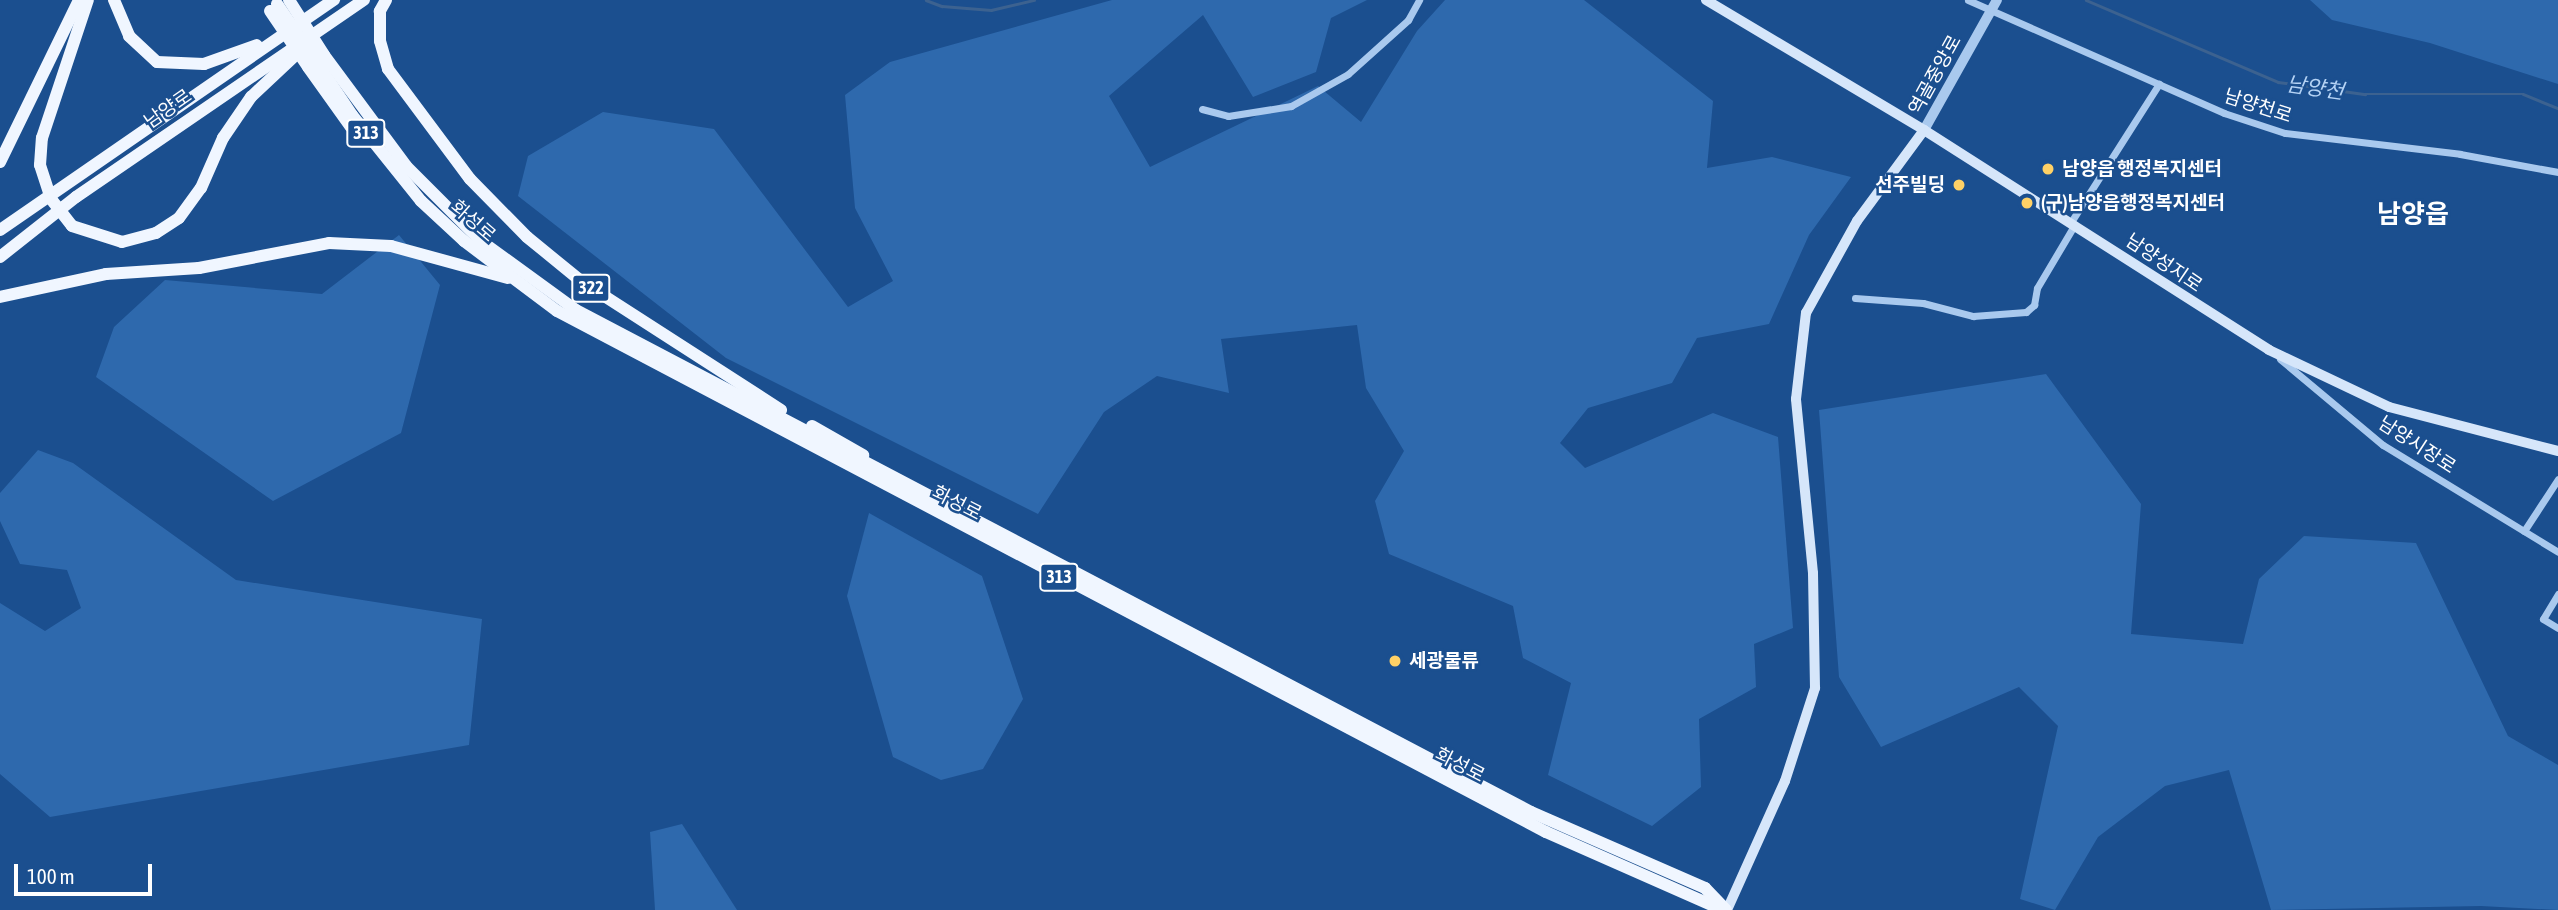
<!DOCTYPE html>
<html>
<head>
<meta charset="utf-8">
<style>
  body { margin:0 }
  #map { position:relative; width:2558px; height:910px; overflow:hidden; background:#1b4f8f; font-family:"Asap Condensed","Noto Sans KR",sans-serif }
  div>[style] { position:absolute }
  .green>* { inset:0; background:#2e69ad }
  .stream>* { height:2.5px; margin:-1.25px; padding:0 1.25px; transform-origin:1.25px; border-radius:1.25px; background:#3c6290 }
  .minor>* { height:7px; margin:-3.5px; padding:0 3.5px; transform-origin:3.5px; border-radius:3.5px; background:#a9c9ee }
  .tertiary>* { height:10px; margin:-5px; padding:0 5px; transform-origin:5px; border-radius:5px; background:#a9c9ee }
  .secondary>* { height:10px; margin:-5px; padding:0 5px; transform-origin:5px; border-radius:5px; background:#d6e6fa }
  .primary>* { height:12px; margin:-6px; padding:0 6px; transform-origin:6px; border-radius:6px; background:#f0f6ff }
  .primary-bridge>* { height:12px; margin:-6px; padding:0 6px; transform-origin:6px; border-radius:6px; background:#f0f6ff }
  .dots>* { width:19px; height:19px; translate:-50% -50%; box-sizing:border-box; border:4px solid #1b4f8f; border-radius:50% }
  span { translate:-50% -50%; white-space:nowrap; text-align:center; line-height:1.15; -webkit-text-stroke:5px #1b4f8f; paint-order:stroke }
  .shield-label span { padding:2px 5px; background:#1b4f8f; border:2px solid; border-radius:5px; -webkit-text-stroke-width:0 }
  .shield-label { font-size:18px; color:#fff; font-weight:700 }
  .street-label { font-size:19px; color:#fff }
  .poi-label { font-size:19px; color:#fff; font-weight:700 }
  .left { translate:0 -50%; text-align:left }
  .right { translate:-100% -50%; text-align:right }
  .water-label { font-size:21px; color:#b5d3f5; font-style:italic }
  .district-label { font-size:26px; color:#fff; font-weight:700 }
  .scale { position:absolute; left:14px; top:864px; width:138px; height:32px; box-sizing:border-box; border:4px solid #fff; border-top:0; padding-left:9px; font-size:21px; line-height:24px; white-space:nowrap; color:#fff; -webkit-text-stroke:5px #1b4f8f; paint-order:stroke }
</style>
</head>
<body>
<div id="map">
  <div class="green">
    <i style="clip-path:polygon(1112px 0,1367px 0,1331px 18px,1316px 72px,1253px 97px,1203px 15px,1109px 96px,1150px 167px,1318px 86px,1361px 122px,1417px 31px,1445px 0,1584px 0,1713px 101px,1707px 168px,1772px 157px,1851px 177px,1809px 235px,1769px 324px,1697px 338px,1672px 383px,1588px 408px,1560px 443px,1585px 468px,1713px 413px,1778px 437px,1793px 628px,1754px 644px,1756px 687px,1699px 719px,1701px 787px,1652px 826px,1548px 775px,1571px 683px,1523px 658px,1513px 606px,1389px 554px,1375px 501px,1404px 451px,1366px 388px,1357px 325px,1221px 339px,1229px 393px,1157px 376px,1104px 412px,1038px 514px,726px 358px,518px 196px,528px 156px,603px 112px,714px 129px,848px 307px,893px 281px,855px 208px,845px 95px,890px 62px)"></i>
    <i style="clip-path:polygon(2310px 0,2558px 0,2558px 84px,2430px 43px,2332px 20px)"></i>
    <i style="clip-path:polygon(399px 235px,440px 285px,401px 433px,273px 501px,96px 377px,114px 327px,165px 280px,322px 294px)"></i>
    <i style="clip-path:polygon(2046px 374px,2141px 504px,2131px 634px,2243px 644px,2259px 579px,2304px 536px,2416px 543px,2508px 736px,2558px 765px,2558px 910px,2481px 906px,2271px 910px,2229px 770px,2165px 786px,2098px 837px,2055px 910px,2020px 899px,2058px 726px,2019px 687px,1881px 747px,1839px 677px,1819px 410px)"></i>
    <i style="clip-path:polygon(38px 450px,73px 463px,236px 580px,482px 619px,469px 745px,50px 817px,0 774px,0 603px,45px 631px,81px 608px,67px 570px,20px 564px,0 521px,0 493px)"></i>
    <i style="clip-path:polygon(869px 513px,982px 576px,1023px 699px,983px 769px,941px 780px,893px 757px,847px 596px)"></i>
    <i style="clip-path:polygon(682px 824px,737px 910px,655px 910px,650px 832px)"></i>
  </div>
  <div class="stream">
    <i style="left:926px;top:0;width:17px;rotate:21deg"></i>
    <i style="left:942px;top:6px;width:49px;rotate:4.7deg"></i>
    <i style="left:991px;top:10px;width:44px;rotate:-13.1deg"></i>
    <i style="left:2086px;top:0;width:209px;rotate:23.1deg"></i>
    <i style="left:2278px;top:82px;width:88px;rotate:7.9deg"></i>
    <i style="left:2365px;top:94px;width:158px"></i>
    <i style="left:2523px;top:94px;width:38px;rotate:22deg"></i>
  </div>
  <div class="minor">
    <i style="left:1968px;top:0;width:280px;rotate:23.8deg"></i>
    <i style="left:2224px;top:113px;width:64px;rotate:18.2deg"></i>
    <i style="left:2285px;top:133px;width:176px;rotate:6.8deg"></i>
    <i style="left:2460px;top:154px;width:100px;rotate:10.4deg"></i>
    <i style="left:1202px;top:109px;width:27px;rotate:15deg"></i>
    <i style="left:1228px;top:116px;width:64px;rotate:-9deg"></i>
    <i style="left:1291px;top:106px;width:65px;rotate:-29.3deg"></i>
    <i style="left:1348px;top:74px;width:81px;rotate:-42deg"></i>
    <i style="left:1408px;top:20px;width:23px;rotate:-61deg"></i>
    <i style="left:2071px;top:222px;width:164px;rotate:-57.5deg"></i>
    <i style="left:1855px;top:298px;width:68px;rotate:4.2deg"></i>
    <i style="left:1923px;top:303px;width:52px;rotate:14.6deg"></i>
    <i style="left:1973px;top:316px;width:53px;rotate:-4.3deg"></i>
    <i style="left:2026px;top:312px;width:11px;rotate:-41deg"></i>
    <i style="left:2034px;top:305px;width:17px;rotate:-80deg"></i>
    <i style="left:2037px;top:288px;width:74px;rotate:-59.3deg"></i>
    <i style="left:2280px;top:359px;width:134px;rotate:39.9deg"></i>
    <i style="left:2383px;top:445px;width:205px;rotate:31.4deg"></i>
    <i style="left:2524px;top:531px;width:62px;rotate:-56.8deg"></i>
    <i style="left:2558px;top:594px;width:29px;rotate:121deg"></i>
    <i style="left:2543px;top:619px;width:17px;rotate:31deg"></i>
  </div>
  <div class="tertiary">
    <i style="left:1924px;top:130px;width:149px;rotate:-60.7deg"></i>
  </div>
  <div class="secondary">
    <i style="left:1706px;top:0;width:254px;rotate:30.8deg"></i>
    <i style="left:1924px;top:130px;width:409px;rotate:32.5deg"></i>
    <i style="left:2269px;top:350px;width:133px;rotate:25.4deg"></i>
    <i style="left:2389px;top:407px;width:175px;rotate:14.6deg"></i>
    <i style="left:1727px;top:910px;width:141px;rotate:-65.8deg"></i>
    <i style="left:1785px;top:781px;width:98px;rotate:-72.1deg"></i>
    <i style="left:1815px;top:688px;width:115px;rotate:-91deg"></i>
    <i style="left:1813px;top:573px;width:175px;rotate:-95.6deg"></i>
    <i style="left:1796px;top:399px;width:87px;rotate:-83.4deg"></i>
    <i style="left:1806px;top:313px;width:105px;rotate:-61deg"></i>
    <i style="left:1857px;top:221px;width:113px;rotate:-53.6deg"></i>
  </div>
  <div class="primary">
    <i style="left:114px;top:0;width:39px;rotate:67deg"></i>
    <i style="left:129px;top:36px;width:38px;rotate:43deg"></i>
    <i style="left:157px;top:62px;width:47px;rotate:2.4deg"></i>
    <i style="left:204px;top:64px;width:56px;rotate:-19.7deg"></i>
    <i style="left:386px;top:0;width:13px;rotate:119deg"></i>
    <i style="left:380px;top:11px;width:30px;rotate:90deg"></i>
    <i style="left:380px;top:41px;width:29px;rotate:74deg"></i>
    <i style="left:388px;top:69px;width:137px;rotate:53.3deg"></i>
    <i style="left:470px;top:179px;width:81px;rotate:45.5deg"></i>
    <i style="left:527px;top:237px;width:70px;rotate:39.2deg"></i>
    <i style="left:581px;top:281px;width:238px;rotate:32.8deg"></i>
    <i style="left:324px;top:55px;width:138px;rotate:53.5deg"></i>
    <i style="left:406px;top:166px;width:106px;rotate:45deg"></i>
    <i style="left:481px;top:241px;width:117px;rotate:36deg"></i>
    <i style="left:576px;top:310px;width:1079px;rotate:27.73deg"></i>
    <i style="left:1531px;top:812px;width:190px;rotate:23.6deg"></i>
    <i style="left:1705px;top:888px;width:30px;rotate:46deg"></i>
    <i style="left:316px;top:61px;width:65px;rotate:56.3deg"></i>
    <i style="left:352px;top:115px;width:110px;rotate:51.3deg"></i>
    <i style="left:421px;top:201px;width:59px;rotate:42.9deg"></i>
    <i style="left:464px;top:241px;width:116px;rotate:37deg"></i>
    <i style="left:557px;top:311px;width:1118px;rotate:27.78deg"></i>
    <i style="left:1546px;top:832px;width:193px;rotate:23.8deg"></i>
    <i style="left:308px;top:67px;width:74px;rotate:54.4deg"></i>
    <i style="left:0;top:162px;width:180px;rotate:-64deg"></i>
    <i style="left:40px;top:165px;width:27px;rotate:-86deg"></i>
    <i style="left:42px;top:138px;width:145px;rotate:-71.6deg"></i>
    <i style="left:72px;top:226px;width:52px;rotate:17.7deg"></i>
    <i style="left:122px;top:242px;width:35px;rotate:-15deg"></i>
    <i style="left:156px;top:233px;width:27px;rotate:-33deg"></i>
    <i style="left:179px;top:218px;width:37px;rotate:-54deg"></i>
    <i style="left:201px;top:188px;width:55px;rotate:-66.3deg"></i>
    <i style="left:223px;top:138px;width:50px;rotate:-55.7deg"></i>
    <i style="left:251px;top:97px;width:71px;rotate:-43.3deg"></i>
    <i style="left:0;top:230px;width:406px;rotate:-34.6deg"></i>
    <i style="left:0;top:257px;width:97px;rotate:-38.3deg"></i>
    <i style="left:76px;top:197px;width:349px;rotate:-34.4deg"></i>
    <i style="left:0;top:297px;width:108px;rotate:-12.2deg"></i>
    <i style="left:106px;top:274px;width:93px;rotate:-3.7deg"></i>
    <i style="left:199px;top:268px;width:132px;rotate:-10.9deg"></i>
    <i style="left:329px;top:243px;width:62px;rotate:2.8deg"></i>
    <i style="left:391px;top:246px;width:121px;rotate:15.3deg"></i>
    <i style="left:812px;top:426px;width:59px;rotate:29.6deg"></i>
  </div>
  <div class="primary-bridge">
    <i style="left:289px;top:0;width:65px;rotate:57.5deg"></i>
    <i style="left:277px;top:4px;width:69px;rotate:55.6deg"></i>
    <i style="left:270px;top:11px;width:68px;rotate:55.8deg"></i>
    <i style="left:40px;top:165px;width:36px;rotate:72deg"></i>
    <i style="left:51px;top:199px;width:34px;rotate:52deg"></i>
  </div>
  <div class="dots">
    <i style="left:2048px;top:169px;background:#ffd166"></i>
    <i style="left:1959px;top:185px;background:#ffd166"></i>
    <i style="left:2027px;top:203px;background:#ffd166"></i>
    <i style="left:1395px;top:661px;background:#ffd166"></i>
  </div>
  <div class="shield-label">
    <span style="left:366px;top:133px">313</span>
    <span style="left:591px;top:288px">322</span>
    <span style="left:1059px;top:577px">313</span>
  </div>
  <div class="street-label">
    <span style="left:1935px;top:75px;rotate:-61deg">역골중앙로</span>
    <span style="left:2258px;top:106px;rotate:18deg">남양천로</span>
    <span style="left:168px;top:109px;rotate:-35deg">남양로</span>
    <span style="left:473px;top:221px;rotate:41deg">화성로</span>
    <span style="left:2164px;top:263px;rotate:34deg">남양성지로</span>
    <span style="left:2417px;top:445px;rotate:33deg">남양시장로</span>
    <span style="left:957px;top:503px;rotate:27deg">화성로</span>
    <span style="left:1460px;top:765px;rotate:27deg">화성로</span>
  </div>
  <div class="poi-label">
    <span class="left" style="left:2062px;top:169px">남양읍 행정복지센터</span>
    <span class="right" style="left:1945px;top:185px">선주빌딩</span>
    <span class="left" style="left:2041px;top:203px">(구)남양읍행정복지센터</span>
    <span class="left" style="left:1409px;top:661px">세광물류</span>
  </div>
  <div class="water-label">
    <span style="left:2315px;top:87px;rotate:8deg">남양천</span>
  </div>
  <div class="district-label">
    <span style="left:2413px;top:215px">남양읍</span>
  </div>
  <div class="scale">100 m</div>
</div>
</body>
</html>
